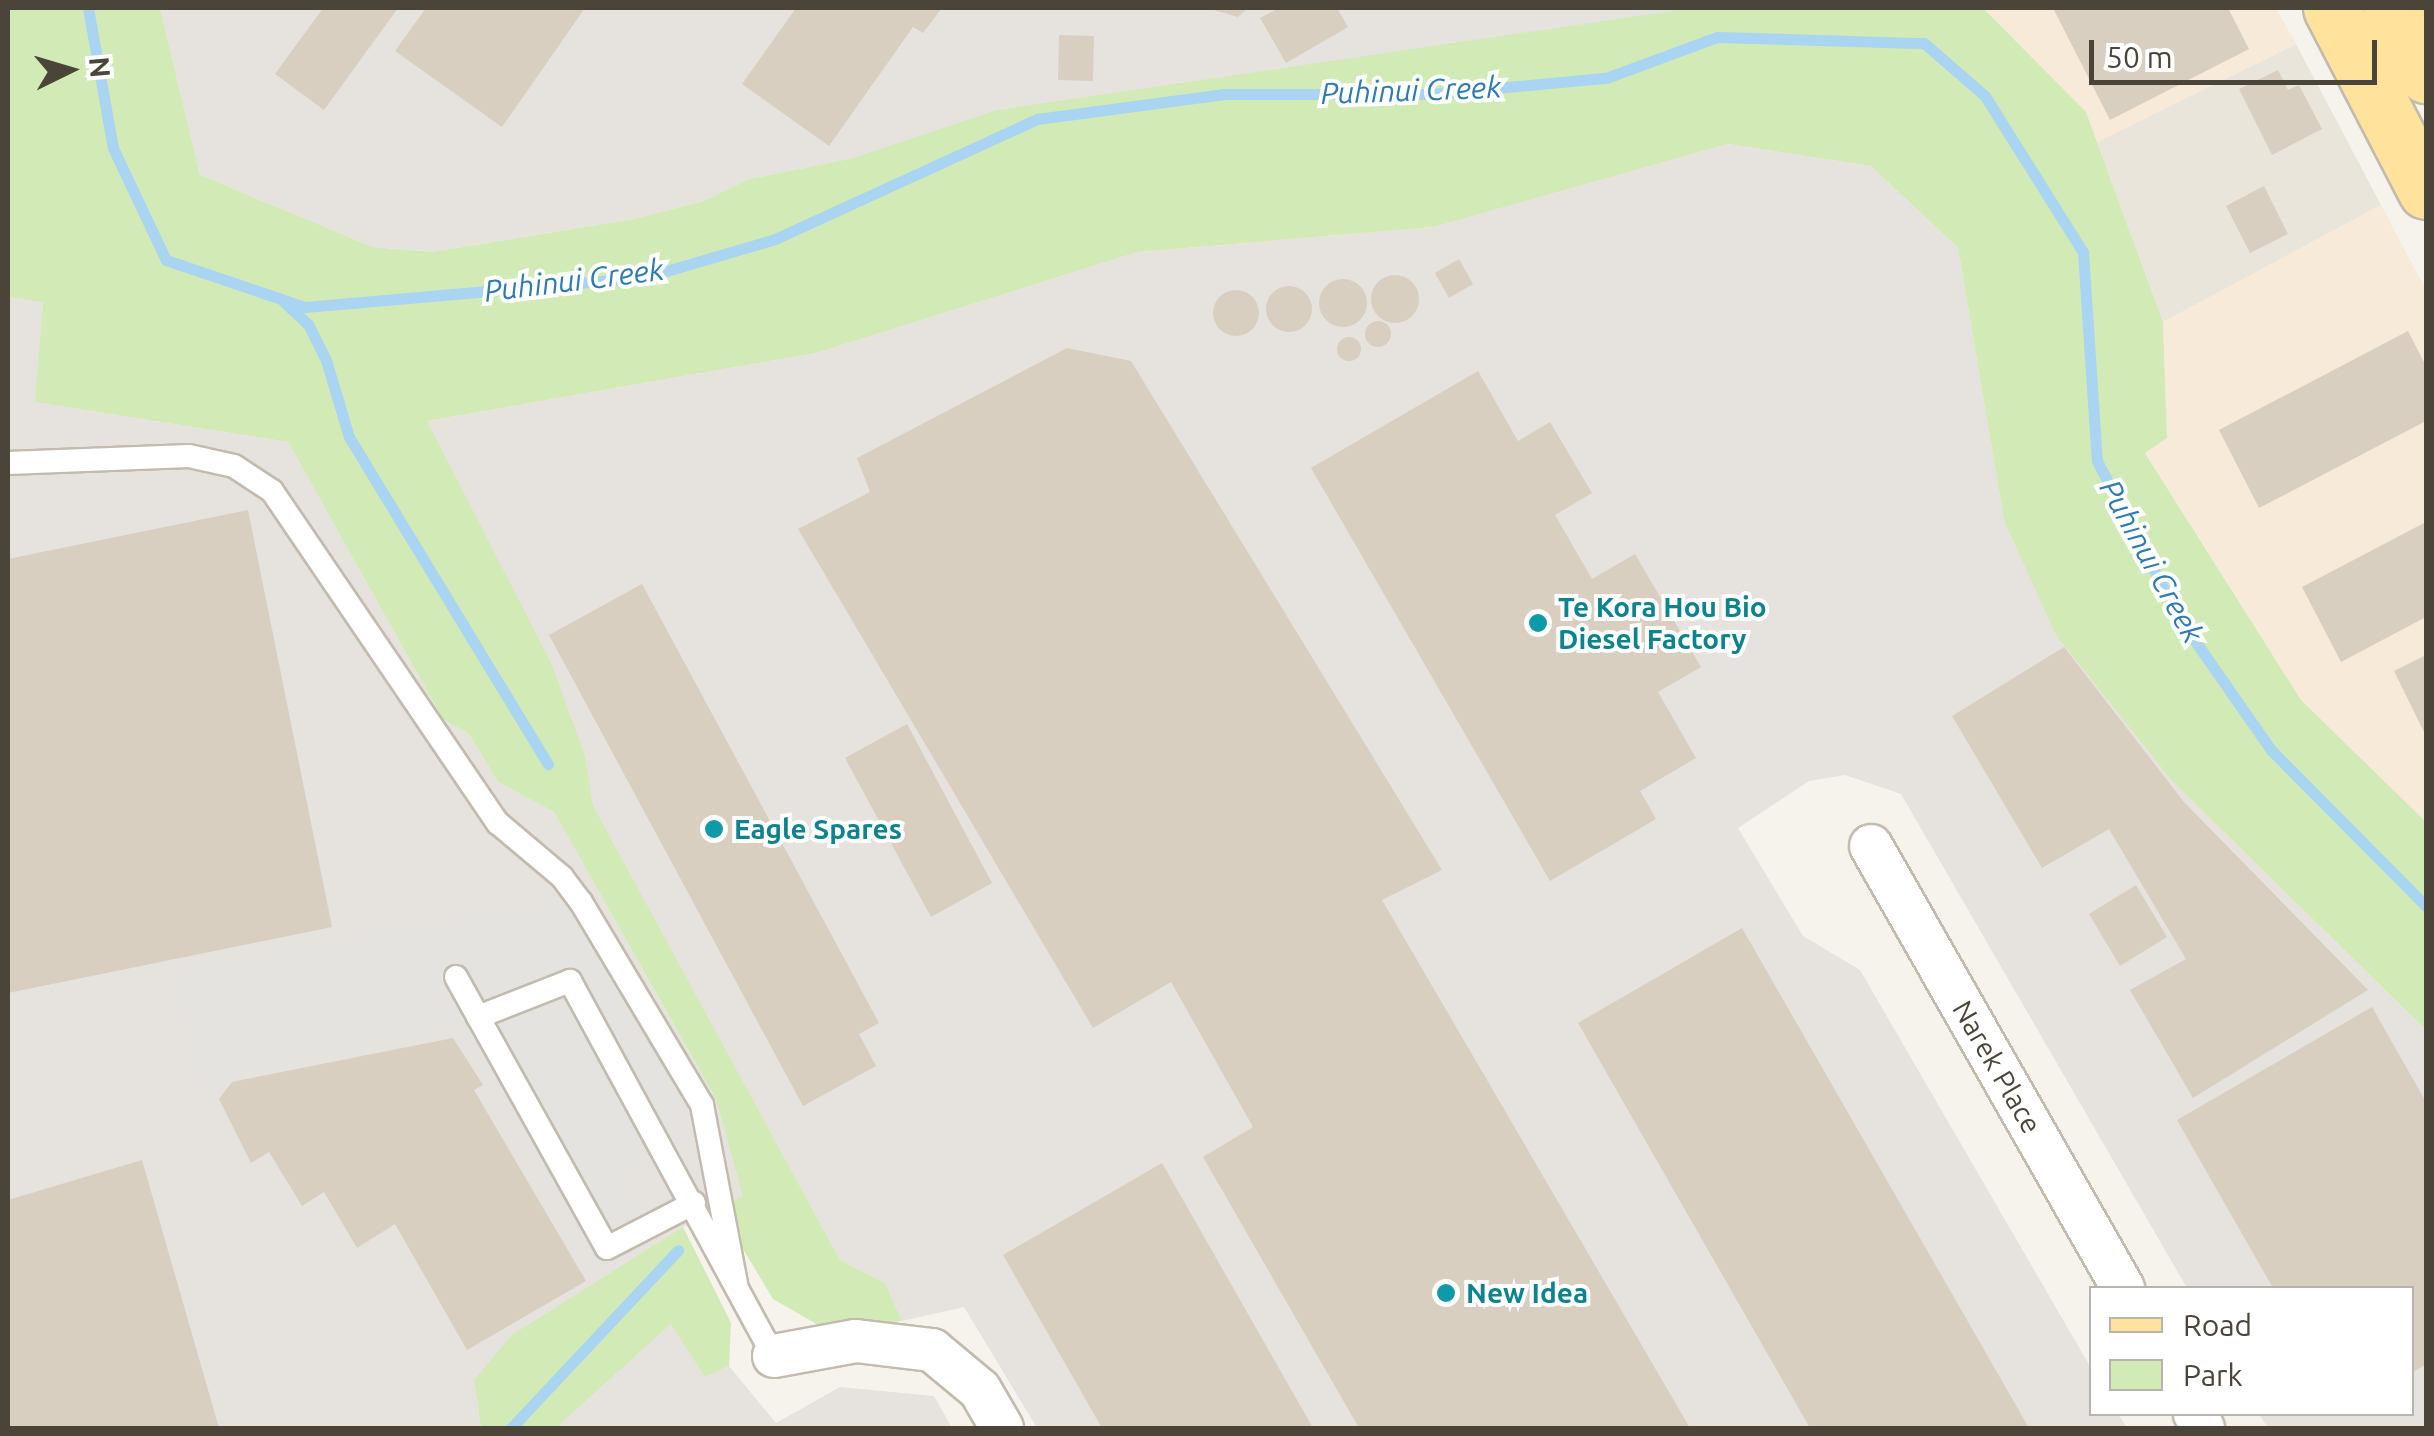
<!DOCTYPE html>
<html>
<head>
<meta charset="utf-8">
<style>
  body { margin:0 }
  #map { position:relative; width:2434px; height:1436px; overflow:hidden; background:#f6f3ec; font-family:Ubuntu,sans-serif }
  div>[style] { position:absolute }
  .residential>* { inset:0; background:#eae5da }
  .commercial>* { inset:0; background:#f7ead8 }
  .industrial>* { inset:0; background:#e6e2dd }
  .green>* { inset:0; background:#d2eab5 }
  .parking>* { inset:0; background:#e5e3e0 }
  .stream>* { height:11px; margin:-5.5px; padding:0 5.5px; transform-origin:5.5px; border-radius:5.5px; background:#a9d4f2 }
  .building>* { inset:0; background:#d8cfc1 }
  .round { border-radius:50% }
  .roads { filter:drop-shadow(2px 0 #c2bbae) drop-shadow(-2px 0 #c2bbae) drop-shadow(0 2px #c2bbae) drop-shadow(0 -2px #c2bbae) }
  .service>* { height:22px; margin:-11px; padding:0 11px; transform-origin:11px; border-radius:11px; background:#fff }
  .minor>* { height:42px; margin:-21px; padding:0 21px; transform-origin:21px; border-radius:21px; background:#fff }
  .primary>* { height:55px; margin:-27.5px; padding:0 27.5px; transform-origin:27.5px; border-radius:27.5px; background:#ffe39c }
  .dots>* { width:28px; height:28px; translate:-50% -50%; box-sizing:border-box; border:5px solid #fff; border-radius:50% }
  span { translate:-50% -50%; white-space:nowrap; text-align:center; line-height:1.15; -webkit-text-stroke:8px #fff; paint-order:stroke }
  .culture-label { font-size:28px; color:#0d838f; font-weight:700 }
  .left { translate:0 -50%; text-align:left }
  .street-label { font-size:28px; color:#4b4439 }
  .water-label { font-size:30px; color:#2e7ab2; font-style:italic }
  .frame { position:absolute; inset:0; border:10px solid #4b4439; pointer-events:none }
  .legend { position:absolute; left:2089px; top:1286px; width:325px; height:130px; box-sizing:border-box; background:#fff; border:2px solid #b7b4b0; margin:0; padding:12px 18px; list-style:none; font-size:30px; color:#4b4439 }
  .legend li { display:flex; align-items:center; gap:20px; height:50px }
  .legend b { width:50px; border:2px solid #b7b4b0 }
  .north { position:absolute; left:20px; top:20px; width:100px; height:100px; -webkit-text-stroke:8px #fff; paint-order:stroke; rotate:85deg; font-size:28px; font-weight:700; line-height:40px; text-align:center; color:#4b4439 }
  .north::after { content:''; display:block; margin:auto; width:35px; height:45px; background:#4b4439; clip-path:polygon(50% 0,100% 100%,50% 72%,0 100%) }
  .scale { position:absolute; left:2089px; top:40px; width:288px; height:45px; box-sizing:border-box; border:5px solid #4b4439; border-top:0; padding-left:12px; font-size:30px; line-height:35px; white-space:nowrap; color:#4b4439; -webkit-text-stroke:8px #fff; paint-order:stroke }
</style>
</head>
<body>
<div id="map">
  <div class="residential">
    <i style="clip-path:polygon(2296px 44px,2381px 205px,2163px 322px,2097px 142px)"></i>
  </div>
  <div class="commercial">
    <i style="clip-path:polygon(1983px 8px,2276px 8px,2296px 44px,2097px 142px,2086px 112px)"></i>
    <i style="clip-path:polygon(2381px 205px,2426px 290px,2426px 822px,2301px 700px,2145px 452px,2167px 438px,2163px 322px)"></i>
  </div>
  <div class="industrial">
    <i style="clip-path:polygon(160px 8px,1692px 8px,853px 158px,749px 179px,704px 201px,634px 219px,431px 252px,373px 247px,200px 175px)"></i>
    <i style="clip-path:polygon(1728px 144px,1871px 166px,1958px 248px,2004px 520px,2174px 783px,2426px 1030px,2426px 1428px,2268px 1428px,2259px 1414px,2412px 1414px,2412px 1288px,2187px 1288px,1901px 794px,1845px 775px,1809px 781px,1738px 828px,1803px 936px,1860px 970px,2091px 1368px,2092px 1414px,2118px 1414px,2127px 1428px,1037px 1428px,964px 1307px,902px 1321px,885px 1283px,840px 1260px,592px 806px,585px 756px,427px 421px,816px 353px,1138px 252px,1434px 227px)"></i>
    <i style="clip-path:polygon(8px 297px,43px 301px,36px 402px,288px 442px,443px 719px,469px 734px,498px 782px,554px 812px,716px 1099px,744px 1196px,683px 1227px,474px 1380px,481px 1428px,8px 1428px)"></i>
    <i style="clip-path:polygon(672px 1323px,705px 1377px,729px 1366px,776px 1423px,840px 1387px,934px 1396px,952px 1428px,556px 1428px)"></i>
  </div>
  <div class="green">
    <i style="clip-path:polygon(8px 8px,160px 8px,200px 175px,373px 247px,431px 252px,634px 219px,704px 201px,749px 179px,853px 158px,997px 110px,1692px 8px,1983px 8px,2086px 112px,2163px 322px,2167px 438px,2145px 453px,2301px 700px,2426px 822px,2426px 1030px,2174px 783px,2056px 635px,2004px 520px,1958px 248px,1871px 166px,1728px 144px,1434px 227px,1138px 252px,816px 353px,427px 421px,552px 665px,585px 756px,593px 806px,840px 1260px,885px 1283px,902px 1321px,827px 1330px,773px 1299px,719px 1209px,743px 1196px,716px 1099px,554px 812px,498px 782px,469px 734px,443px 719px,288px 442px,35px 402px,43px 302px,8px 297px)"></i>
    <i style="clip-path:polygon(683px 1227px,731px 1323px,729px 1366px,705px 1377px,671px 1324px,556px 1428px,481px 1428px,474px 1380px,512px 1335px)"></i>
  </div>
  <div class="parking">
    <i style="clip-path:polygon(567px 904px,686px 1104px,695px 1138px,616px 1178px,646px 1239px,595px 1265px,460px 1028px,450px 1023px,203px 1086px,179px 972px)"></i>
  </div>
  <div class="stream">
    <i style="left:88px;top:8px;width:142px;rotate:79.9deg"></i>
    <i style="left:113px;top:148px;width:124px;rotate:64.7deg"></i>
    <i style="left:166px;top:260px;width:147px;rotate:18.7deg"></i>
    <i style="left:305px;top:307px;width:342px;rotate:-5deg"></i>
    <i style="left:646px;top:277px;width:134px;rotate:-16.4deg"></i>
    <i style="left:775px;top:239px;width:288px;rotate:-24.6deg"></i>
    <i style="left:1037px;top:119px;width:189px;rotate:-7.6deg"></i>
    <i style="left:1224px;top:94px;width:208px"></i>
    <i style="left:1432px;top:94px;width:175px;rotate:-5.3deg"></i>
    <i style="left:1606px;top:78px;width:118px;rotate:-20.3deg"></i>
    <i style="left:1717px;top:37px;width:207px;rotate:1.7deg"></i>
    <i style="left:1924px;top:43px;width:81px;rotate:41deg"></i>
    <i style="left:1985px;top:96px;width:184px;rotate:57.9deg"></i>
    <i style="left:2083px;top:252px;width:209px;rotate:86.2deg"></i>
    <i style="left:2097px;top:461px;width:177px;rotate:62.4deg"></i>
    <i style="left:2179px;top:618px;width:161px;rotate:55.1deg"></i>
    <i style="left:2271px;top:750px;width:220px;rotate:45.2deg"></i>
    <i style="left:284px;top:302px;width:33px;rotate:43deg"></i>
    <i style="left:308px;top:324px;width:40px;rotate:63.4deg"></i>
    <i style="left:326px;top:360px;width:80px;rotate:73.4deg"></i>
    <i style="left:349px;top:437px;width:383px;rotate:58.7deg"></i>
    <i style="left:511px;top:1428px;width:244px;rotate:-46.8deg"></i>
  </div>
  <div class="building">
    <i style="clip-path:polygon(323px 8px,398px 8px,324px 110px,275px 74px)"></i>
    <i style="clip-path:polygon(426px 8px,585px 8px,502px 127px,395px 51px)"></i>
    <i style="clip-path:polygon(796px 8px,942px 8px,923px 33px,913px 27px,829px 146px,742px 84px)"></i>
    <i style="clip-path:polygon(1207px 8px,1248px 8px,1238px 17px)"></i>
    <i style="clip-path:polygon(1279px 8px,1337px 8px,1348px 27px,1286px 63px,1260px 18px)"></i>
    <i style="clip-path:polygon(2053px 8px,2228px 8px,2249px 49px,2110px 120px)"></i>
    <i style="clip-path:polygon(1059px 35px,1094px 36px,1093px 81px,1058px 80px)"></i>
    <i style="clip-path:polygon(2278px 70px,2288px 90px,2299px 85px,2322px 129px,2272px 155px,2239px 89px)"></i>
    <i style="clip-path:polygon(2264px 186px,2288px 234px,2250px 253px,2226px 206px)"></i>
    <i style="clip-path:polygon(1459px 259px,1473px 284px,1449px 298px,1435px 273px)"></i>
    <i class="round" style="left:1371px;top:275px;width:48px;height:48px"></i>
    <i class="round" style="left:1319px;top:279px;width:48px;height:48px"></i>
    <i class="round" style="left:1266px;top:286px;width:46px;height:46px"></i>
    <i class="round" style="left:1213px;top:290px;width:46px;height:46px"></i>
    <i class="round" style="left:1365px;top:321px;width:26px;height:26px"></i>
    <i style="clip-path:polygon(2408px 331px,2426px 366px,2426px 421px,2259px 508px,2219px 430px)"></i>
    <i class="round" style="left:1337px;top:337px;width:24px;height:24px"></i>
    <i style="clip-path:polygon(1067px 348px,1131px 361px,1442px 870px,1382px 900px,1690px 1428px,1359px 1428px,1203px 1157px,1253px 1127px,1171px 982px,1093px 1028px,798px 529px,870px 492px,857px 458px)"></i>
    <i style="clip-path:polygon(1478px 371px,1518px 441px,1550px 422px,1592px 493px,1555px 515px,1592px 579px,1635px 554px,1701px 667px,1658px 692px,1696px 758px,1640px 791px,1656px 819px,1550px 881px,1311px 468px)"></i>
    <i style="clip-path:polygon(248px 510px,332px 927px,8px 993px,8px 559px)"></i>
    <i style="clip-path:polygon(2426px 522px,2426px 617px,2341px 662px,2302px 587px)"></i>
    <i style="clip-path:polygon(642px 584px,879px 1023px,859px 1034px,876px 1066px,803px 1106px,549px 635px)"></i>
    <i style="clip-path:polygon(2064px 647px,2184px 802px,2368px 990px,2193px 1098px,2130px 990px,2186px 959px,2109px 829px,2042px 868px,1952px 716px)"></i>
    <i style="clip-path:polygon(2426px 655px,2426px 736px,2394px 671px)"></i>
    <i style="clip-path:polygon(907px 724px,992px 883px,931px 917px,845px 758px)"></i>
    <i style="clip-path:polygon(2136px 885px,2167px 937px,2120px 966px,2089px 914px)"></i>
    <i style="clip-path:polygon(1742px 928px,2029px 1428px,1810px 1428px,1578px 1023px)"></i>
    <i style="clip-path:polygon(2372px 1007px,2426px 1102px,2426px 1364px,2412px 1373px,2412px 1288px,2273px 1288px,2177px 1120px)"></i>
    <i style="clip-path:polygon(453px 1038px,483px 1085px,474px 1090px,586px 1281px,467px 1350px,395px 1224px,357px 1248px,324px 1192px,302px 1206px,269px 1152px,251px 1163px,219px 1099px,232px 1082px)"></i>
    <i style="clip-path:polygon(142px 1160px,219px 1428px,8px 1428px,8px 1200px)"></i>
    <i style="clip-path:polygon(1162px 1163px,1313px 1428px,1102px 1428px,1003px 1255px)"></i>
  </div>
  <div class="roads">
    <div class="service">
      <i style="left:8px;top:463px;width:181px;rotate:-2.2deg"></i>
      <i style="left:189px;top:456px;width:46px;rotate:12.5deg"></i>
      <i style="left:234px;top:466px;width:45px;rotate:33.3deg"></i>
      <i style="left:272px;top:491px;width:402px;rotate:55.8deg"></i>
      <i style="left:498px;top:823px;width:84px;rotate:40.2deg"></i>
      <i style="left:562px;top:877px;width:31px;rotate:53deg"></i>
      <i style="left:581px;top:902px;width:236px;rotate:59.2deg"></i>
      <i style="left:702px;top:1105px;width:182px;rotate:79.2deg"></i>
      <i style="left:456px;top:977px;width:310px;rotate:60.9deg"></i>
      <i style="left:607px;top:1248px;width:98px;rotate:-27.3deg"></i>
      <i style="left:478px;top:1017px;width:99px;rotate:-21.4deg"></i>
      <i style="left:570px;top:981px;width:427px;rotate:61.5deg"></i>
    </div>
    <div class="minor">
      <i style="left:1871px;top:846px;width:509px;rotate:60.31deg"></i>
      <i style="left:774px;top:1356px;width:83px;rotate:-10.4deg"></i>
      <i style="left:856px;top:1341px;width:77px;rotate:6.8deg"></i>
      <i style="left:932px;top:1350px;width:62px;rotate:39.8deg"></i>
      <i style="left:980px;top:1390px;width:44px;rotate:59.9deg"></i>
      <i style="left:2195px;top:1414px;width:16px;rotate:60deg"></i>
    </div>
    <div class="primary">
      <i style="left:2331px;top:8px;width:206px;rotate:62.6deg"></i>
      <i style="left:2391px;top:8px;width:76px;rotate:62.4deg"></i>
    </div>
  </div>
  <div class="dots">
    <i style="left:1538px;top:623px;background:#0f9aa8"></i>
    <i style="left:714px;top:829px;background:#0f9aa8"></i>
    <i style="left:1446px;top:1293px;background:#0f9aa8"></i>
  </div>
  <div class="culture-label">
    <span class="left" style="left:1558px;top:623px">Te Kora Hou Bio<br>Diesel Factory</span>
    <span class="left" style="left:734px;top:829px">Eagle Spares</span>
    <span class="left" style="left:1466px;top:1293px">New Idea</span>
  </div>
  <div class="street-label">
    <span style="left:1997px;top:1067px;rotate:60deg">Narek Place</span>
  </div>
  <div class="water-label">
    <span style="left:1411px;top:90px;rotate:-2deg">Puhinui Creek</span>
    <span style="left:574px;top:280px;rotate:-7deg">Puhinui Creek</span>
    <span style="left:2152px;top:561px;rotate:61deg">Puhinui Creek</span>
  </div>
  <div class="frame"></div>
  <ul class="legend">
  <li><b style="height:12px;background:#ffe39c"></b>Road</li>
  <li><b style="height:28px;background:#d2eab5"></b>Park</li>
  </ul>
  <div class="north">N</div>
  <div class="scale">50 m</div>
</div>
</body>
</html>
